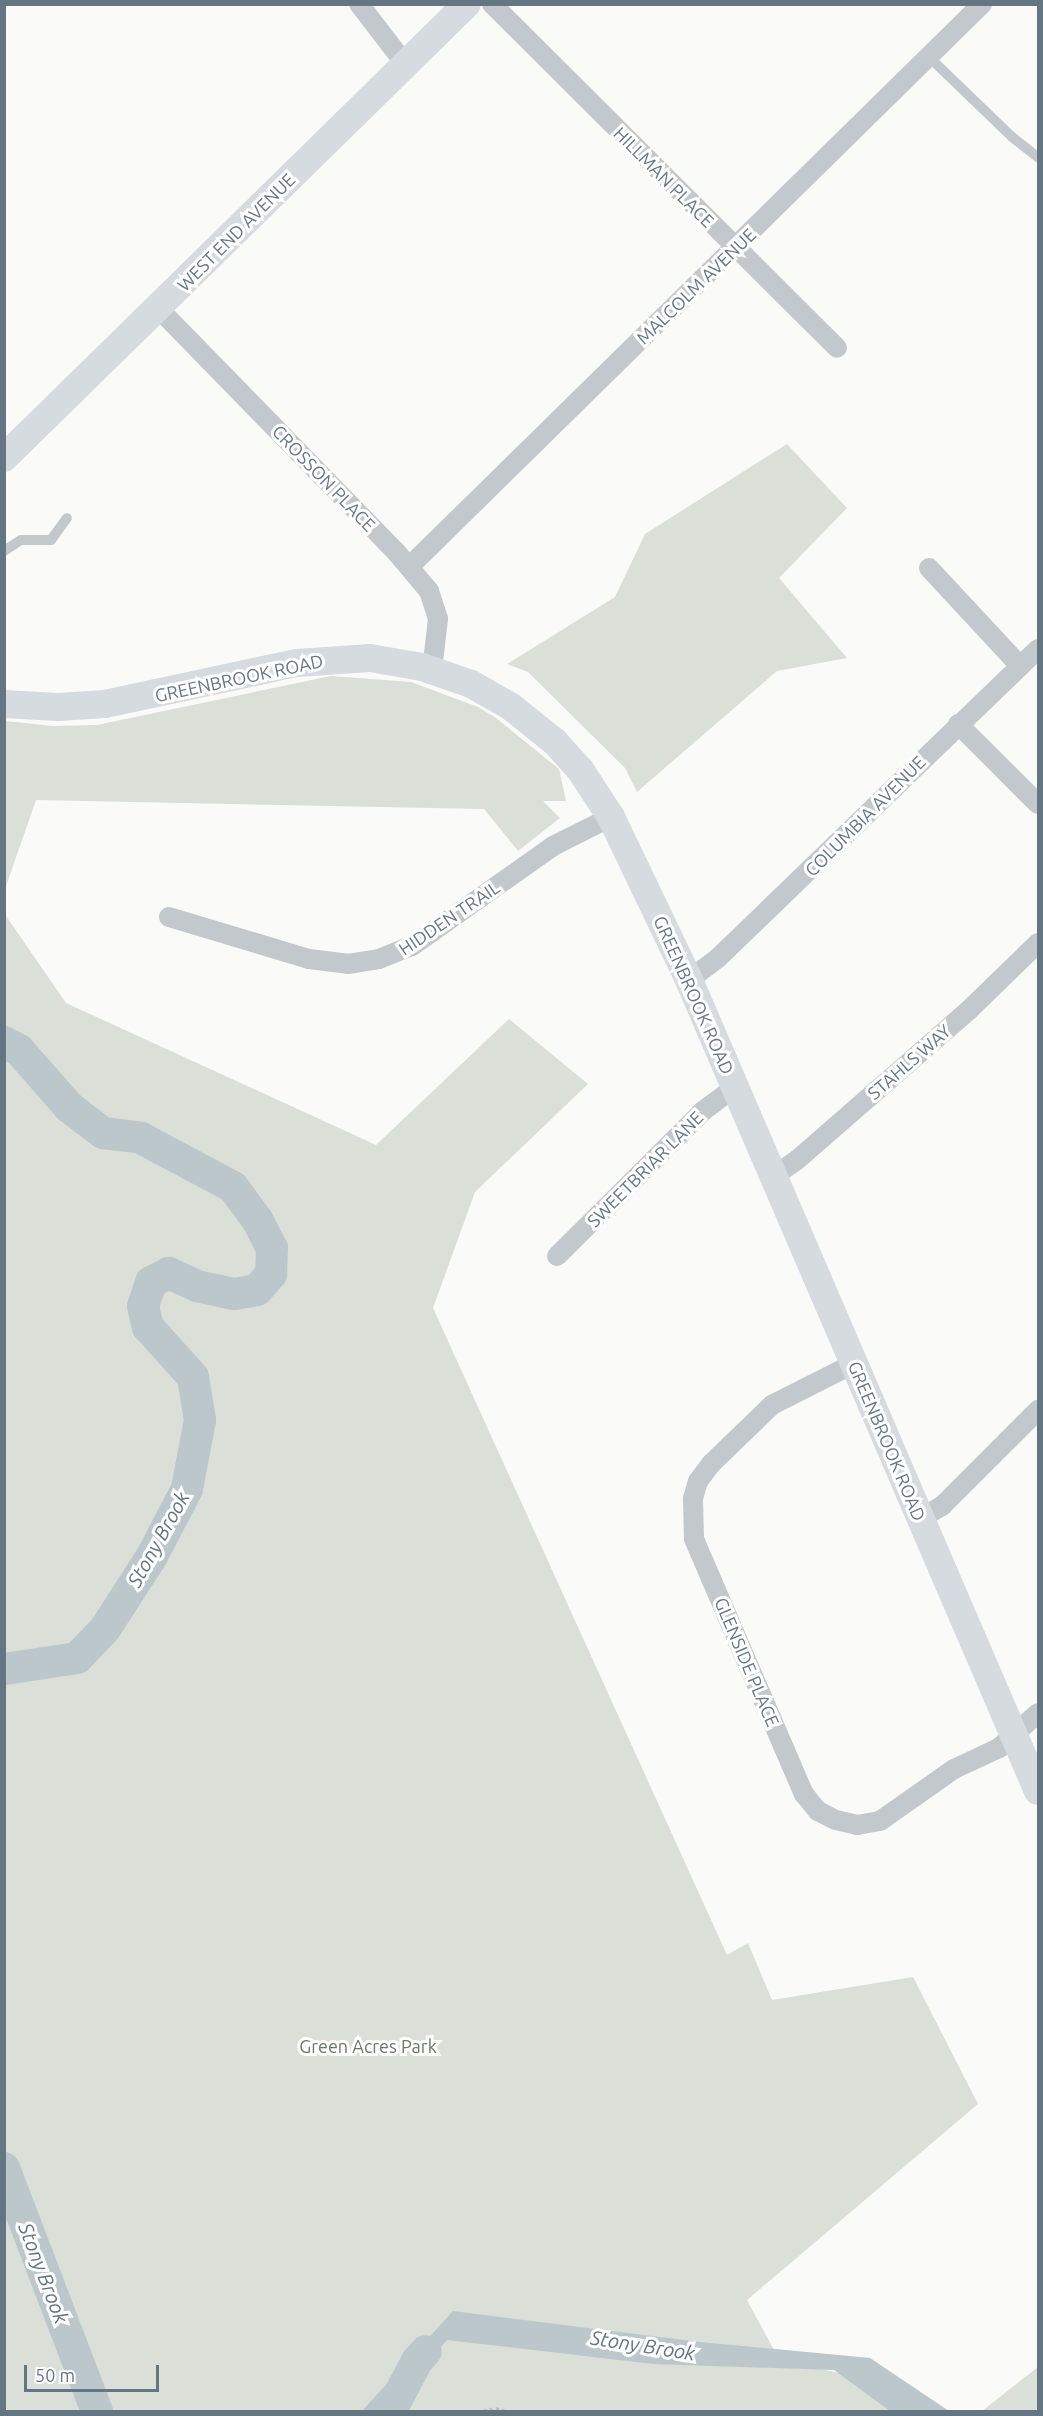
<!DOCTYPE html>
<html>
<head>
<meta charset="utf-8">
<style>
  body { margin:0 }
  #map { position:relative; width:1043px; height:2416px; overflow:hidden; background:#fafaf8; font-family:Ubuntu,sans-serif }
  div>[style] { position:absolute }
  .green>* { inset:0; background:#dadfd7 }
  .water>* { inset:0; background:#bbc7cb }
  .river>* { height:32px; margin:-16px; padding:0 16px; transform-origin:16px; border-radius:16px; background:#bbc7cb }
  .path>* { height:3px; margin-top:-1.5px; transform-origin:0; background:repeating-linear-gradient(90deg,#bbbfc2 0 3px,transparent 0 6px) }
  .lane>* { height:10px; margin:-5px; padding:0 5px; transform-origin:5px; border-radius:5px; background:#c3c8cc }
  .street>* { height:20px; margin:-10px; padding:0 10px; transform-origin:10px; border-radius:10px; background:#c3c8cc }
  .secondary>* { height:28px; margin:-14px; padding:0 14px; transform-origin:14px; border-radius:14px; background:#d6dbdf }
  span { translate:-50% -50%; white-space:nowrap; text-align:center; line-height:1.15; -webkit-text-stroke:6px #fff; paint-order:stroke }
  .street-label { font-size:18px; color:#657683 }
  .park-label { font-size:18px; color:#687a64 }
  .water-label { font-size:20px; color:#60757c; font-style:italic }
  .frame { position:absolute; inset:0; border:6px solid #657683; pointer-events:none }
  .scale { position:absolute; left:24px; top:2365px; width:135px; height:27px; box-sizing:border-box; border:3px solid #657683; border-top:0; padding-left:8px; font-size:18px; line-height:21px; white-space:nowrap; color:#657683; -webkit-text-stroke:4px #fff; paint-order:stroke }
</style>
</head>
<body>
<div id="map">
  <div class="green">
    <i style="clip-path:polygon(787px 444px,847px 508px,779px 578px,847px 658px,777px 671px,637px 792px,625px 768px,528px 672px,507px 664px,615px 597px,645px 534px)"></i>
    <i style="clip-path:polygon(331px 676px,411px 682px,478px 707px,496px 718px,559px 769px,566px 801px,543px 801px,560px 818px,518px 851px,484px 809px,36px 800px,5px 889px,5px 721px,53px 726px,97px 725px)"></i>
    <i style="clip-path:polygon(4px 913px,66px 1003px,376px 1145px,509px 1019px,588px 1084px,475px 1192px,433px 1308px,727px 1955px,748px 1943px,772px 2000px,913px 1977px,978px 2104px,747px 2300px,780px 2361px,890px 2383px,932px 2411px,5px 2411px)"></i>
    <i style="clip-path:polygon(1038px 2367px,1038px 2411px,982px 2411px)"></i>
  </div>
  <div class="water">
    <i style="clip-path:polygon(453px 2311px,700px 2342px,870px 2358px,949px 2411px,890px 2411px,834px 2370px,653px 2364px,447px 2340px,383px 2411px,362px 2411px)"></i>
  </div>
  <div class="river">
    <i style="left:4px;top:1042px;width:17px;rotate:28deg"></i>
    <i style="left:19px;top:1050px;width:76px;rotate:48.7deg"></i>
    <i style="left:69px;top:1107px;width:43px;rotate:37.4deg"></i>
    <i style="left:103px;top:1133px;width:38px;rotate:7deg"></i>
    <i style="left:141px;top:1138px;width:104px;rotate:28deg"></i>
    <i style="left:233px;top:1187px;width:42px;rotate:53.7deg"></i>
    <i style="left:258px;top:1221px;width:30px;rotate:63deg"></i>
    <i style="left:272px;top:1248px;width:26px;rotate:92deg"></i>
    <i style="left:271px;top:1274px;width:21px;rotate:131deg"></i>
    <i style="left:257px;top:1290px;width:23px;rotate:170deg"></i>
    <i style="left:234px;top:1294px;width:38px;rotate:-168deg"></i>
    <i style="left:197px;top:1286px;width:31px;rotate:-155deg"></i>
    <i style="left:169px;top:1273px;width:20px;rotate:153deg"></i>
    <i style="left:151px;top:1282px;width:25px;rotate:108deg"></i>
    <i style="left:143px;top:1306px;width:22px;rotate:77deg"></i>
    <i style="left:148px;top:1327px;width:67px;rotate:48deg"></i>
    <i style="left:193px;top:1377px;width:44px;rotate:80.8deg"></i>
    <i style="left:200px;top:1420px;width:70px;rotate:100.7deg"></i>
    <i style="left:187px;top:1489px;width:76px;rotate:117.6deg"></i>
    <i style="left:152px;top:1556px;width:87px;rotate:122.8deg"></i>
    <i style="left:105px;top:1629px;width:40px;rotate:134deg"></i>
    <i style="left:77px;top:1658px;width:74px;rotate:171.4deg"></i>
    <i style="left:4px;top:2168px;width:261px;rotate:69.1deg"></i>
    <i style="left:390px;top:2412px;width:58px;rotate:-62.1deg"></i>
    <i style="left:417px;top:2361px;width:13px;rotate:-48deg"></i>
  </div>
  <div class="path">
    <i style="left:478px;top:2412px;width:18px;rotate:-13deg"></i>
    <i style="left:496px;top:2408px;width:15px;rotate:16deg"></i>
  </div>
  <div class="lane">
    <i style="left:929px;top:57px;width:115px;rotate:43.9deg"></i>
    <i style="left:1012px;top:137px;width:33px;rotate:38deg"></i>
    <i style="left:4px;top:551px;width:20px;rotate:-33deg"></i>
    <i style="left:21px;top:540px;width:30px"></i>
    <i style="left:51px;top:540px;width:27px;rotate:-54deg"></i>
  </div>
  <div class="street">
    <i style="left:359px;top:4px;width:77px;rotate:52.4deg"></i>
    <i style="left:492px;top:4px;width:487px;rotate:44.9deg"></i>
    <i style="left:159px;top:309px;width:341px;rotate:45.7deg"></i>
    <i style="left:397px;top:553px;width:50px;rotate:49.9deg"></i>
    <i style="left:429px;top:591px;width:29px;rotate:72deg"></i>
    <i style="left:438px;top:619px;width:51px;rotate:96.7deg"></i>
    <i style="left:410px;top:566px;width:802px;rotate:-44.49deg"></i>
    <i style="left:929px;top:568px;width:134px;rotate:47.1deg"></i>
    <i style="left:958px;top:724px;width:113px;rotate:45deg"></i>
    <i style="left:169px;top:917px;width:146px;rotate:16.7deg"></i>
    <i style="left:309px;top:959px;width:39px;rotate:7deg"></i>
    <i style="left:348px;top:964px;width:31px;rotate:-9deg"></i>
    <i style="left:379px;top:959px;width:35px;rotate:-22deg"></i>
    <i style="left:412px;top:946px;width:173px;rotate:-35.3deg"></i>
    <i style="left:553px;top:846px;width:65px;rotate:-26.6deg"></i>
    <i style="left:689px;top:980px;width:36px;rotate:-37deg"></i>
    <i style="left:718px;top:958px;width:445px;rotate:-44deg"></i>
    <i style="left:774px;top:1176px;width:28px;rotate:-35deg"></i>
    <i style="left:797px;top:1160px;width:228px;rotate:-41.1deg"></i>
    <i style="left:969px;top:1010px;width:96px;rotate:-44.2deg"></i>
    <i style="left:557px;top:1256px;width:206px;rotate:-44.8deg"></i>
    <i style="left:703px;top:1111px;width:40px;rotate:-37deg"></i>
    <i style="left:853px;top:1364px;width:91px;rotate:153.2deg"></i>
    <i style="left:772px;top:1405px;width:85px;rotate:136deg"></i>
    <i style="left:711px;top:1464px;width:21px;rotate:127deg"></i>
    <i style="left:698px;top:1481px;width:19px;rotate:106deg"></i>
    <i style="left:693px;top:1499px;width:40px;rotate:88.6deg"></i>
    <i style="left:694px;top:1539px;width:278px;rotate:66.7deg"></i>
    <i style="left:804px;top:1794px;width:22px;rotate:51deg"></i>
    <i style="left:818px;top:1811px;width:20px;rotate:27deg"></i>
    <i style="left:836px;top:1820px;width:22px;rotate:13deg"></i>
    <i style="left:857px;top:1825px;width:23px;rotate:-10deg"></i>
    <i style="left:880px;top:1821px;width:90px;rotate:-35.1deg"></i>
    <i style="left:954px;top:1769px;width:50px;rotate:-25deg"></i>
    <i style="left:999px;top:1748px;width:52px;rotate:-41.9deg"></i>
    <i style="left:920px;top:1519px;width:26px;rotate:-31deg"></i>
    <i style="left:942px;top:1506px;width:136px;rotate:-45deg"></i>
  </div>
  <div class="secondary">
    <i style="left:4px;top:458px;width:648px;rotate:-44.44deg"></i>
    <i style="left:4px;top:704px;width:54px;rotate:3.2deg"></i>
    <i style="left:58px;top:707px;width:47px;rotate:-3.7deg"></i>
    <i style="left:105px;top:704px;width:196px;rotate:-12.1deg"></i>
    <i style="left:297px;top:663px;width:73px;rotate:-3.9deg"></i>
    <i style="left:370px;top:658px;width:53px;rotate:9.8deg"></i>
    <i style="left:422px;top:667px;width:52px;rotate:19.1deg"></i>
    <i style="left:471px;top:684px;width:45px;rotate:29.4deg"></i>
    <i style="left:510px;top:706px;width:58px;rotate:38.7deg"></i>
    <i style="left:555px;top:742px;width:39px;rotate:48deg"></i>
    <i style="left:581px;top:771px;width:55px;rotate:56.9deg"></i>
    <i style="left:611px;top:817px;width:181px;rotate:64.4deg"></i>
    <i style="left:689px;top:980px;width:883px;rotate:66.72deg"></i>
  </div>
  <div class="street-label">
    <span style="left:664px;top:177px;rotate:45deg">HILLMAN PLACE</span>
    <span style="left:236px;top:232px;rotate:-45deg">WEST END AVENUE</span>
    <span style="left:696px;top:286px;rotate:-44deg">MALCOLM AVENUE</span>
    <span style="left:324px;top:478px;rotate:46deg">CROSSON PLACE</span>
    <span style="left:239px;top:678px;rotate:-12deg">GREENBROOK ROAD</span>
    <span style="left:865px;top:816px;rotate:-45deg">COLUMBIA AVENUE</span>
    <span style="left:449px;top:918px;rotate:-34deg">HIDDEN TRAIL</span>
    <span style="left:694px;top:995px;rotate:66deg">GREENBROOK ROAD</span>
    <span style="left:909px;top:1062px;rotate:-41deg">STAHLS WAY</span>
    <span style="left:645px;top:1169px;rotate:-45deg">SWEETBRIAR LANE</span>
    <span style="left:887px;top:1441px;rotate:67deg">GREENBROOK ROAD</span>
    <span style="left:747px;top:1662px;rotate:67deg">GLENSIDE PLACE</span>
  </div>
  <div class="park-label">
    <span style="left:368px;top:2046px">Green Acres Park</span>
  </div>
  <div class="water-label">
    <span style="left:158px;top:1539px;rotate:-61deg">Stony Brook</span>
    <span style="left:44px;top:2273px;rotate:69deg">Stony Brook</span>
    <span style="left:643px;top:2345px;rotate:9deg">Stony Brook</span>
  </div>
  <div class="frame"></div>
  <div class="scale">50 m</div>
</div>
</body>
</html>
